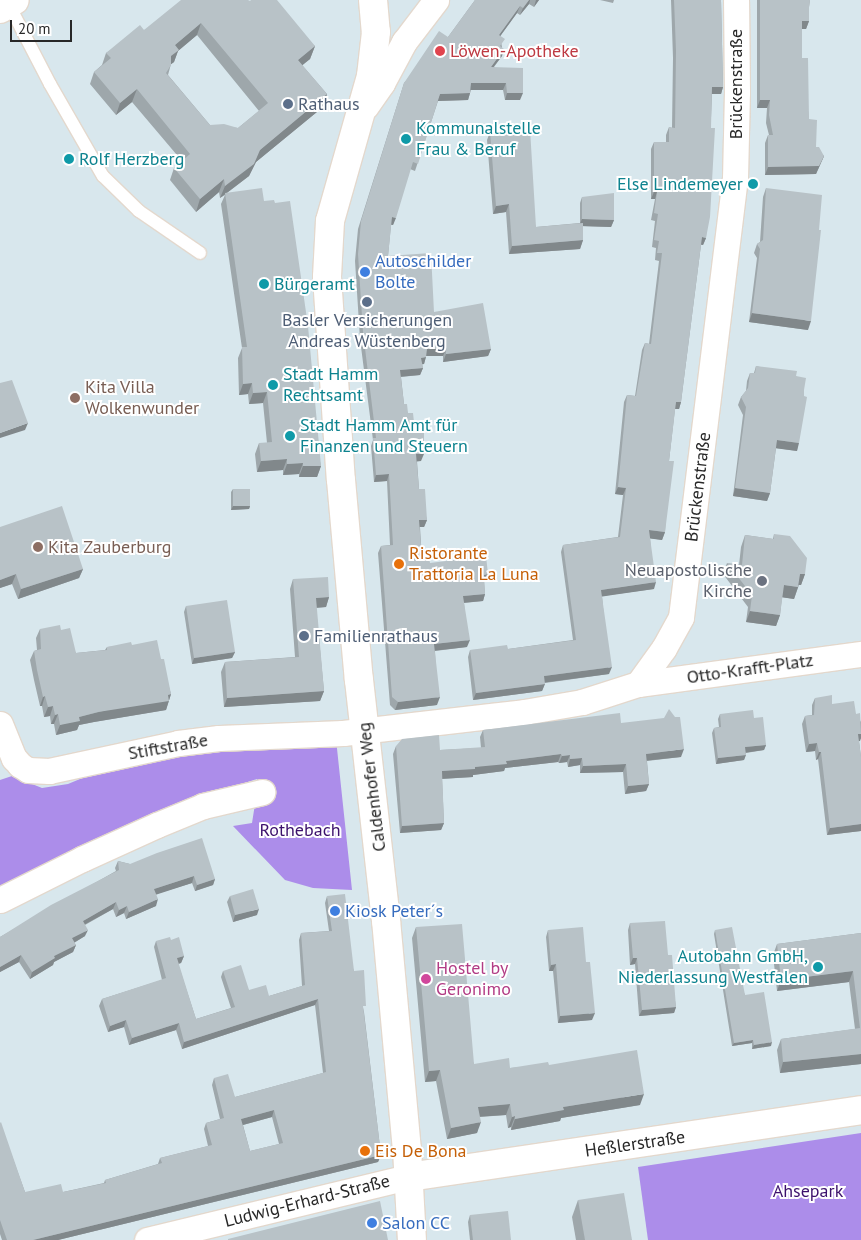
<!DOCTYPE html>
<html>
<head>
<meta charset="utf-8">
<style>
  body { margin:0 }
  #map { position:relative; width:861px; height:1240px; overflow:hidden; background:#d8e7ed; font-family:"PT Sans",sans-serif }
  div>[style] { position:absolute }
  .green>* { inset:0; background:#ac8dea }
  .roads { filter:drop-shadow(1px 0 #e3d8cd) drop-shadow(-1px 0 #e3d8cd) drop-shadow(0 1px #e3d8cd) drop-shadow(0 -1px #e3d8cd) }
  .service>* { height:12px; margin:-6px; padding:0 6px; transform-origin:6px; border-radius:6px; background:#fff }
  .minor>* { height:25px; margin:-12.5px; padding:0 12.5px; transform-origin:12.5px; border-radius:12.5px; background:#fff }
  .tertiary>* { height:28px; margin:-14px; padding:0 14px; transform-origin:14px; border-radius:14px; background:#fff }
  .secondary>* { height:28px; margin:-14px; padding:0 14px; transform-origin:14px; border-radius:14px; background:#fff }
  .wall>* { inset:0; background:#9ea7ab }
  .shaded-wall>* { inset:0; background:#81888b }
  .building>* { inset:0; background:#b8c2c7 }
  .dots>* { width:14px; height:14px; translate:-50% -50%; box-sizing:border-box; border:2px solid #fff; border-radius:50% }
  span { translate:-50% -50%; white-space:nowrap; text-align:center; line-height:1.15; -webkit-text-stroke:4px #fff; paint-order:stroke }
  .health-label { font-size:18px; color:#be3a42 }
  .left { translate:0 -50%; text-align:left }
  .street-label { font-size:18px; color:#282828 }
  .service-label { font-size:18px; color:#4e5e75 }
  .culture-label { font-size:18px; color:#0d838f }
  .right { translate:-100% -50%; text-align:right }
  .shop-label { font-size:18px; color:#366cbe }
  .education-label { font-size:18px; color:#785e54 }
  .food-label { font-size:18px; color:#c56008 }
  .worship-label { font-size:18px; color:#5b616d }
  .park-label { font-size:18px; color:#3c116c }
  .hotel-label { font-size:18px; color:#b23c85 }
  .scale { position:absolute; left:10px; top:20px; width:62px; height:22px; box-sizing:border-box; border:2px solid #282828; border-top:0; padding-left:6px; font-size:15px; line-height:18px; white-space:nowrap; color:#282828; -webkit-text-stroke:4px #fff; paint-order:stroke }
</style>
</head>
<body>
<div id="map">
  <div class="green">
    <i style="clip-path:polygon(336px 739px,352px 890px,313px 888px,285px 880px,233px 826px,252px 823px,255px 804px,264px 800px,257px 779px,202px 797px,0 892px,0 780px,12px 776px,42px 788px,68px 784px,104px 769px,162px 755px)"></i>
    <i style="clip-path:polygon(861px 1133px,861px 1240px,648px 1240px,638px 1167px)"></i>
  </div>
  <div class="roads">
    <div class="service">
      <i style="left:8px;top:3px;width:91px;rotate:62.6deg"></i>
      <i style="left:50px;top:84px;width:106px;rotate:60.1deg"></i>
      <i style="left:103px;top:176px;width:50px;rotate:44.2deg"></i>
      <i style="left:139px;top:211px;width:74px;rotate:34.5deg"></i>
    </div>
    <div class="minor">
      <i style="left:366px;top:106px;width:28px;rotate:-55deg"></i>
      <i style="left:382px;top:83px;width:47px;rotate:-61.8deg"></i>
      <i style="left:404px;top:42px;width:53px;rotate:-52.7deg"></i>
      <i style="left:638px;top:684px;width:44px;rotate:-54.2deg"></i>
      <i style="left:664px;top:648px;width:35px;rotate:-61deg"></i>
      <i style="left:681px;top:617px;width:441px;rotate:-83deg"></i>
      <i style="left:735px;top:179px;width:87px;rotate:-88.7deg"></i>
      <i style="left:737px;top:92px;width:92px;rotate:-90.6deg"></i>
      <i style="left:0;top:724px;width:37px;rotate:68deg"></i>
      <i style="left:14px;top:758px;width:9px;rotate:49deg"></i>
      <i style="left:20px;top:765px;width:9px;rotate:32deg"></i>
      <i style="left:28px;top:770px;width:21px;rotate:3deg"></i>
      <i style="left:49px;top:771px;width:132px;rotate:-12.2deg"></i>
      <i style="left:178px;top:743px;width:41px;rotate:-7deg"></i>
      <i style="left:219px;top:738px;width:124px;rotate:-2.3deg"></i>
      <i style="left:343px;top:733px;width:182px;rotate:-6.6deg"></i>
      <i style="left:524px;top:712px;width:59px;rotate:-9.8deg"></i>
      <i style="left:582px;top:702px;width:59px;rotate:-17.8deg"></i>
      <i style="left:638px;top:684px;width:225px;rotate:-7.7deg"></i>
      <i style="left:0;top:900px;width:92px;rotate:-26.6deg"></i>
      <i style="left:82px;top:859px;width:82px;rotate:-24.4deg"></i>
      <i style="left:157px;top:825px;width:50px;rotate:-22.4deg"></i>
      <i style="left:203px;top:806px;width:61px;rotate:-13.3deg"></i>
      <i style="left:147px;top:1240px;width:268px;rotate:-13.6deg"></i>
    </div>
    <div class="tertiary">
      <i style="left:373px;top:0;width:32px;rotate:85deg"></i>
      <i style="left:376px;top:32px;width:44px;rotate:96.5deg"></i>
      <i style="left:371px;top:76px;width:151px;rotate:105.8deg"></i>
      <i style="left:330px;top:221px;width:56px;rotate:93.1deg"></i>
      <i style="left:327px;top:277px;width:203px;rotate:86.1deg"></i>
      <i style="left:341px;top:480px;width:201px;rotate:84.9deg"></i>
      <i style="left:359px;top:680px;width:242px;rotate:83.6deg"></i>
      <i style="left:386px;top:920px;width:230px;rotate:84.8deg"></i>
      <i style="left:407px;top:1149px;width:91px;rotate:86.9deg"></i>
      <i style="left:408px;top:1177px;width:458px;rotate:-8.4deg"></i>
    </div>
    <div class="secondary">
      <i style="left:0;top:9px;width:17px;rotate:-31deg"></i>
    </div>
  </div>
  <div class="wall">
    <i style="clip-path:polygon(475px 0,539px 0,534px 7px,529px 4px,520px 15px,517px 13px,500px 36px,502px 47px,502px 56px,494px 67px,520px 100px,505px 100px,503px 90px,471px 90px,468px 100px,438px 101px,415px 171px,410px 169px,393px 225px,391px 225px,388px 256px,434px 312px,491px 349px,488px 356px,443px 362px,443px 356px,426px 356px,424px 364px,422px 364px,423px 368px,420px 375px,401px 377px,404px 404px,415px 431px,421px 461px,417px 461px,419px 489px,427px 520px,424px 527px,420px 527px,422px 559px,430px 563px,488px 574px,486px 581px,484px 582px,485px 594px,483px 601px,464px 603px,467px 647px,435px 651px,437px 705px,395px 710px,390px 705px,378px 553px,381px 546px,390px 545px,387px 481px,374px 482px,371px 446px,373px 440px,360px 339px,355px 261px,358px 229px,404px 83px,448px 37px)"></i>
    <i style="clip-path:polygon(600px 0,614px 0,613px 3px)"></i>
    <i style="clip-path:polygon(671px 0,721px 0,723px 87px,721px 94px,712px 94px,706px 238px,703px 245px,701px 245px,681px 402px,679px 409px,675px 409px,669px 461px,665px 532px,662px 540px,650px 538px,654px 589px,602px 596px,609px 674px,545px 683px,542px 691px,473px 700px,468px 657px,470px 650px,508px 649px,573px 640px,561px 552px,563px 545px,618px 537px,623px 495px,615px 494px,624px 402px,627px 395px,635px 396px,642px 350px,645px 343px,649px 344px,659px 261px,655px 260px,656px 248px,652px 247px,655px 221px,651px 220px,655px 199px,651px 199px,651px 149px,654px 142px,666px 142px,666px 135px,669px 127px,672px 128px,673px 58px)"></i>
    <i style="clip-path:polygon(757px 0,810px 0,809px 7px,809px 21px,806px 29px,802px 29px,802px 58px,809px 119px,816px 147px,824px 156px,816px 174px,765px 175px,765px 143px,768px 135px,769px 135px,766px 123px,767px 108px,757px 108px)"></i>
    <i style="clip-path:polygon(evenodd,250px 1px,315px 46px,310px 59px,302px 65px,327px 94px,323px 107px,256px 162px,249px 176px,227px 193px,264px 201px,321px 466px,317px 477px,299px 477px,299px 474px,283px 475px,283px 470px,257px 472px,255px 454px,259px 443px,267px 443px,263px 403px,249px 404px,248px 394px,239px 395px,238px 358px,242px 348px,221px 204px,225px 195px,220px 198px,219px 192px,196px 212px,170px 180px,174px 168px,182px 161px,132px 102px,116px 115px,90px 84px,94px 72px,102px 65px,106px 53px,144px 30px,250px 1px,197px 35px,259px 111px,238px 128px,210px 125px,168px 75px,171px 64px,174px 62px,178px 51px,197px 35px)"></i>
    <i style="clip-path:polygon(490px 132px,536px 227px,580px 223px,580px 203px,582px 197px,614px 220px,611px 227px,583px 226px,583px 240px,580px 249px,509px 254px,506px 212px,493px 214px,487px 140px)"></i>
    <i style="clip-path:polygon(766px 188px,808px 330px,749px 322px,757px 258px,754px 253px,757px 244px,760px 242px,763px 197px)"></i>
    <i style="clip-path:polygon(756px 366px,796px 376px,804px 390px,797px 451px,776px 448px,770px 493px,767px 501px,733px 496px,743px 415px,738px 405px,741px 397px,746px 391px,747px 381px,750px 373px,754px 373px)"></i>
    <i style="clip-path:polygon(233px 489px,250px 506px,249px 509px,231px 510px,231px 492px)"></i>
    <i style="clip-path:polygon(0 527px,83px 569px,79px 578px,18px 599px,12px 584px,0 588px)"></i>
    <i style="clip-path:polygon(774px 534px,805px 574px,801px 585px,799px 585px,794px 599px,782px 597px,780px 615px,776px 626px,746px 622px,748px 607px,723px 574px,727px 563px,739px 565px,741px 547px,745px 535px,773px 539px)"></i>
    <i style="clip-path:polygon(293px 579px,329px 597px,326px 607px,316px 608px,324px 691px,320px 701px,224px 707px,221px 672px,225px 662px,295px 657px,290px 589px)"></i>
    <i style="clip-path:polygon(186px 606px,235px 652px,232px 658px,192px 664px,184px 612px)"></i>
    <i style="clip-path:polygon(40px 629px,61px 630px,76px 653px,105px 650px,107px 647px,132px 645px,161px 659px,171px 694px,166px 710px,94px 722px,79px 725px,77px 730px,56px 735px,54px 724px,51px 724px,50px 716px,44px 717px,42px 706px,40px 706px,34px 680px,30px 660px,34px 651px,37px 650px,36px 638px)"></i>
    <i style="clip-path:polygon(815px 698px,832px 704px,856px 714px,861px 722px,861px 738px,859px 741px,861px 757px,861px 831px,827px 835px,818px 759px,816px 760px,815px 751px,806px 752px,802px 724px,805px 716px,812px 715px,812px 705px)"></i>
    <i style="clip-path:polygon(720px 714px,754px 718px,766px 745px,764px 750px,746px 753px,744px 760px,716px 764px,712px 733px,714px 728px,719px 727px,718px 719px)"></i>
    <i style="clip-path:polygon(621px 723px,681px 757px,647px 761px,649px 784px,646px 791px,625px 794px,623px 772px,580px 773px,580px 765px,568px 767px,567px 762px,559px 763px,558px 762px,505px 768px,504px 771px,473px 775px,473px 777px,442px 779px,444px 823px,441px 830px,400px 833px,393px 754px,396px 746px,440px 750px,481px 748px,480px 737px,483px 730px)"></i>
    <i style="clip-path:polygon(118px 861px,130px 864px,215px 879px,213px 885px,195px 891px,192px 883px,156px 894px,156px 906px,126px 919px,124px 913px,116px 917px,113px 909px,85px 925px,85px 936px,74px 943px,76px 945px,73px 952px,54px 962px,53px 965px,30px 979px,19px 962px,0 972px,0 937px,116px 871px,115px 868px)"></i>
    <i style="clip-path:polygon(230px 896px,257px 915px,233px 922px,227px 902px)"></i>
    <i style="clip-path:polygon(evenodd,327px 896px,354px 971px,364px 1012px,381px 1155px,378px 1162px,58px 1240px,2px 1240px,0 1234px,0 1123px,25px 1192px,63px 1192px,104px 1183px,105px 1180px,158px 1164px,160px 1158px,208px 1146px,204px 1129px,206px 1123px,220px 1119px,212px 1085px,214px 1078px,235px 1097px,323px 1073px,315px 1005px,182px 1049px,176px 1030px,129px 1045px,124px 1027px,108px 1032px,99px 1006px,102px 999px,162px 980px,154px 947px,156px 941px,171px 940px,184px 956px,181px 963px,178px 964px,196px 1019px,231px 1008px,221px 977px,223px 971px,249px 990px,269px 996px,302px 986px,299px 940px,301px 933px,329px 931px,325px 903px,327px 896px,272px 1117px,279px 1144px,250px 1151px,243px 1125px,272px 1117px)"></i>
    <i style="clip-path:polygon(630px 923px,668px 955px,676px 1007px,674px 1013px,639px 1016px,635px 964px,630px 965px,628px 930px)"></i>
    <i style="clip-path:polygon(416px 927px,474px 1064px,510px 1068px,549px 1065px,640px 1105px,561px 1118px,560px 1121px,511px 1130px,511px 1127px,508px 1128px,506px 1115px,480px 1117px,477px 1133px,447px 1139px,436px 1081px,425px 1082px,412px 938px)"></i>
    <i style="clip-path:polygon(548px 930px,592px 1020px,558px 1023px,553px 971px,549px 971px,546px 937px)"></i>
    <i style="clip-path:polygon(715px 930px,745px 995px,771px 1046px,752px 1049px,752px 1043px,732px 1046px,714px 934px)"></i>
    <i style="clip-path:polygon(861px 933px,861px 1064px,780px 1073px,777px 1050px,781px 1039px,855px 1029px,849px 982px,777px 991px,773px 955px,777px 944px)"></i>
    <i style="clip-path:polygon(578px 1200px,632px 1240px,576px 1240px,572px 1217px)"></i>
    <i style="clip-path:polygon(470px 1215px,511px 1240px,470px 1240px,468px 1222px)"></i>
  </div>
  <div class="shaded-wall">
    <i style="clip-path:polygon(529px 0,530px 0,529px 4px,520px 15px,523px 8px)"></i>
    <i style="clip-path:polygon(536px 0,539px 0,534px 7px)"></i>
    <i style="clip-path:polygon(520px 6px,517px 13px,496px 42px,499px 35px)"></i>
    <i style="clip-path:polygon(802px 21px,809px 21px,806px 29px,799px 29px)"></i>
    <i style="clip-path:polygon(201px 23px,197px 35px,178px 51px,174px 62px,166px 68px,175px 45px)"></i>
    <i style="clip-path:polygon(315px 46px,310px 59px,294px 72px,298px 60px)"></i>
    <i style="clip-path:polygon(504px 49px,502px 56px,488px 74px,491px 67px)"></i>
    <i style="clip-path:polygon(471px 83px,506px 83px,503px 90px,469px 90px)"></i>
    <i style="clip-path:polygon(712px 87px,723px 87px,721px 94px,709px 94px)"></i>
    <i style="clip-path:polygon(137px 89px,132px 102px,116px 115px,120px 103px)"></i>
    <i style="clip-path:polygon(470px 93px,468px 100px,437px 101px,440px 94px)"></i>
    <i style="clip-path:polygon(507px 93px,523px 93px,520px 100px,505px 100px)"></i>
    <i style="clip-path:polygon(327px 94px,323px 107px,256px 162px,249px 176px,220px 198px,225px 186px,260px 150px)"></i>
    <i style="clip-path:polygon(760px 100px,770px 100px,767px 108px,757px 108px)"></i>
    <i style="clip-path:polygon(824px 156px,816px 174px,765px 175px,768px 167px)"></i>
    <i style="clip-path:polygon(224px 179px,219px 192px,196px 212px,200px 199px)"></i>
    <i style="clip-path:polygon(654px 192px,657px 192px,655px 199px,651px 199px)"></i>
    <i style="clip-path:polygon(509px 204px,506px 212px,493px 214px,496px 206px)"></i>
    <i style="clip-path:polygon(392px 217px,396px 218px,393px 225px,389px 224px)"></i>
    <i style="clip-path:polygon(582px 219px,614px 220px,611px 227px,579px 226px)"></i>
    <i style="clip-path:polygon(702px 237px,706px 238px,703px 245px,700px 244px)"></i>
    <i style="clip-path:polygon(583px 240px,580px 249px,509px 254px,512px 246px)"></i>
    <i style="clip-path:polygon(752px 313px,811px 321px,808px 330px,749px 322px)"></i>
    <i style="clip-path:polygon(427px 349px,446px 349px,443px 356px,424px 356px)"></i>
    <i style="clip-path:polygon(491px 349px,488px 356px,443px 362px,446px 354px)"></i>
    <i style="clip-path:polygon(426px 357px,424px 364px,419px 365px,421px 358px)"></i>
    <i style="clip-path:polygon(423px 368px,420px 375px,397px 377px,400px 370px)"></i>
    <i style="clip-path:polygon(252px 383px,248px 394px,239px 395px,243px 384px)"></i>
    <i style="clip-path:polygon(267px 392px,263px 403px,249px 404px,253px 393px)"></i>
    <i style="clip-path:polygon(676px 402px,681px 402px,679px 409px,674px 409px)"></i>
    <i style="clip-path:polygon(28px 423px,25px 430px,0 438px,0 433px)"></i>
    <i style="clip-path:polygon(777px 440px,799px 443px,797px 451px,774px 448px)"></i>
    <i style="clip-path:polygon(416px 454px,424px 454px,421px 461px,413px 462px)"></i>
    <i style="clip-path:polygon(287px 459px,283px 470px,257px 472px,261px 461px)"></i>
    <i style="clip-path:polygon(303px 463px,299px 474px,283px 475px,287px 464px)"></i>
    <i style="clip-path:polygon(303px 466px,321px 466px,317px 477px,299px 477px)"></i>
    <i style="clip-path:polygon(389px 474px,387px 481px,374px 482px,376px 475px)"></i>
    <i style="clip-path:polygon(618px 487px,626px 488px,623px 495px,615px 494px)"></i>
    <i style="clip-path:polygon(735px 488px,770px 493px,767px 501px,733px 496px)"></i>
    <i style="clip-path:polygon(233px 506px,250px 506px,249px 509px,231px 510px)"></i>
    <i style="clip-path:polygon(419px 520px,427px 520px,424px 527px,416px 527px)"></i>
    <i style="clip-path:polygon(649px 530px,665px 532px,662px 540px,646px 538px)"></i>
    <i style="clip-path:polygon(83px 569px,79px 578px,18px 599px,21px 589px)"></i>
    <i style="clip-path:polygon(16px 574px,12px 584px,0 588px,0 580px)"></i>
    <i style="clip-path:polygon(488px 574px,486px 581px,481px 582px,484px 575px)"></i>
    <i style="clip-path:polygon(800px 574px,805px 574px,801px 585px,796px 585px)"></i>
    <i style="clip-path:polygon(656px 582px,654px 589px,599px 597px,601px 590px)"></i>
    <i style="clip-path:polygon(784px 585px,798px 587px,794px 599px,780px 597px)"></i>
    <i style="clip-path:polygon(485px 594px,483px 601px,461px 603px,463px 596px)"></i>
    <i style="clip-path:polygon(329px 597px,326px 607px,312px 608px,316px 598px)"></i>
    <i style="clip-path:polygon(750px 611px,780px 615px,776px 626px,746px 622px)"></i>
    <i style="clip-path:polygon(470px 640px,467px 647px,432px 651px,434px 644px)"></i>
    <i style="clip-path:polygon(235px 652px,232px 658px,192px 664px,194px 658px)"></i>
    <i style="clip-path:polygon(612px 667px,609px 674px,541px 683px,544px 676px)"></i>
    <i style="clip-path:polygon(545px 684px,542px 691px,473px 700px,476px 693px)"></i>
    <i style="clip-path:polygon(324px 691px,320px 701px,224px 707px,227px 698px)"></i>
    <i style="clip-path:polygon(171px 694px,166px 710px,94px 722px,79px 725px,77px 730px,56px 735px,60px 725px,79px 717px)"></i>
    <i style="clip-path:polygon(45px 696px,42px 706px,40px 706px,43px 697px)"></i>
    <i style="clip-path:polygon(440px 697px,437px 705px,395px 710px,398px 702px)"></i>
    <i style="clip-path:polygon(53px 706px,50px 716px,44px 717px,48px 707px)"></i>
    <i style="clip-path:polygon(58px 714px,54px 724px,51px 724px,55px 715px)"></i>
    <i style="clip-path:polygon(858px 734px,861px 734px,861px 738px,860px 741px,855px 742px)"></i>
    <i style="clip-path:polygon(817px 743px,815px 751px,806px 752px,809px 744px)"></i>
    <i style="clip-path:polygon(766px 745px,764px 750px,743px 753px,745px 747px)"></i>
    <i style="clip-path:polygon(684px 749px,681px 757px,643px 761px,646px 754px)"></i>
    <i style="clip-path:polygon(819px 752px,821px 752px,818px 759px,816px 760px)"></i>
    <i style="clip-path:polygon(561px 754px,558px 762px,505px 768px,504px 771px,473px 775px,473px 777px,439px 779px,442px 771px,475px 767px,506px 761px)"></i>
    <i style="clip-path:polygon(570px 755px,567px 762px,559px 763px,562px 756px)"></i>
    <i style="clip-path:polygon(746px 755px,744px 760px,716px 764px,718px 758px)"></i>
    <i style="clip-path:polygon(582px 758px,580px 765px,568px 767px,570px 759px)"></i>
    <i style="clip-path:polygon(626px 764px,623px 772px,580px 773px,583px 766px)"></i>
    <i style="clip-path:polygon(649px 784px,646px 791px,625px 794px,628px 786px)"></i>
    <i style="clip-path:polygon(444px 823px,441px 830px,400px 833px,402px 826px)"></i>
    <i style="clip-path:polygon(861px 824px,861px 831px,827px 835px,830px 828px)"></i>
    <i style="clip-path:polygon(194px 876px,192px 883px,152px 896px,154px 889px)"></i>
    <i style="clip-path:polygon(215px 879px,213px 885px,195px 891px,197px 885px)"></i>
    <i style="clip-path:polygon(158px 899px,156px 906px,126px 919px,129px 912px)"></i>
    <i style="clip-path:polygon(116px 902px,113px 909px,80px 927px,83px 921px)"></i>
    <i style="clip-path:polygon(127px 906px,124px 913px,116px 917px,119px 910px)"></i>
    <i style="clip-path:polygon(259px 909px,257px 915px,233px 922px,235px 915px)"></i>
    <i style="clip-path:polygon(88px 930px,85px 936px,70px 945px,72px 938px)"></i>
    <i style="clip-path:polygon(76px 945px,73px 952px,54px 962px,53px 965px,30px 979px,32px 972px,54px 956px)"></i>
    <i style="clip-path:polygon(21px 955px,19px 962px,0 972px,0 967px)"></i>
    <i style="clip-path:polygon(184px 956px,181px 963px,174px 965px,177px 958px)"></i>
    <i style="clip-path:polygon(633px 958px,637px 958px,635px 964px,630px 965px)"></i>
    <i style="clip-path:polygon(556px 964px,553px 971px,549px 971px,551px 965px)"></i>
    <i style="clip-path:polygon(853px 971px,849px 982px,777px 991px,781px 980px)"></i>
    <i style="clip-path:polygon(318px 999px,315px 1005px,182px 1049px,184px 1042px)"></i>
    <i style="clip-path:polygon(676px 1007px,674px 1013px,639px 1016px,642px 1010px)"></i>
    <i style="clip-path:polygon(595px 1013px,592px 1020px,558px 1023px,560px 1016px)"></i>
    <i style="clip-path:polygon(126px 1020px,124px 1027px,108px 1032px,110px 1026px)"></i>
    <i style="clip-path:polygon(179px 1023px,176px 1030px,129px 1045px,132px 1038px)"></i>
    <i style="clip-path:polygon(753px 1040px,752px 1043px,732px 1046px,734px 1043px)"></i>
    <i style="clip-path:polygon(772px 1042px,771px 1046px,752px 1049px,754px 1045px)"></i>
    <i style="clip-path:polygon(861px 1054px,861px 1064px,780px 1073px,783px 1062px)"></i>
    <i style="clip-path:polygon(440px 1070px,436px 1081px,425px 1082px,429px 1071px)"></i>
    <i style="clip-path:polygon(644px 1094px,640px 1105px,561px 1118px,560px 1121px,511px 1130px,515px 1119px,563px 1107px)"></i>
    <i style="clip-path:polygon(510px 1104px,506px 1115px,474px 1117px,478px 1107px)"></i>
    <i style="clip-path:polygon(274px 1110px,272px 1117px,239px 1126px,241px 1119px)"></i>
    <i style="clip-path:polygon(515px 1116px,511px 1127px,508px 1128px,512px 1117px)"></i>
    <i style="clip-path:polygon(481px 1122px,477px 1133px,447px 1139px,451px 1128px)"></i>
    <i style="clip-path:polygon(381px 1155px,378px 1162px,58px 1240px,33px 1240px)"></i>
  </div>
  <div class="building">
    <i style="clip-path:polygon(evenodd,181px 0,248px 0,250px 1px,251px 0,277px 0,315px 46px,298px 60px,327px 94px,260px 150px,254px 164px,225px 186px,224px 179px,200px 199px,174px 168px,190px 154px,137px 89px,120px 103px,94px 72px,111px 58px,106px 53px,140px 25px,144px 30px,181px 0,201px 23px,268px 103px,238px 128px,224px 124px,210px 125px,166px 73px,171px 65px,171px 56px,179px 50px,175px 45px,201px 23px)"></i>
    <i style="clip-path:polygon(475px 0,529px 0,523px 8px,520px 6px,499px 35px,505px 39px,500px 46px,504px 49px,491px 67px,523px 68px,523px 93px,507px 93px,506px 83px,471px 83px,470px 93px,440px 94px,418px 164px,413px 162px,396px 218px,392px 217px,388px 256px,431px 253px,434px 312px,483px 303px,491px 349px,446px 354px,446px 349px,427px 349px,426px 357px,421px 358px,423px 368px,400px 370px,404px 404px,407px 404px,408px 413px,413px 413px,415px 431px,424px 430px,424px 454px,416px 454px,419px 489px,425px 489px,427px 520px,419px 520px,422px 559px,429px 558px,430px 563px,486px 556px,488px 574px,484px 575px,485px 594px,463px 596px,470px 640px,434px 644px,440px 697px,398px 702px,392px 697px,381px 546px,393px 545px,389px 474px,376px 475px,373px 438px,376px 438px,363px 332px,358px 254px,361px 221px,404px 83px,439px 31px,448px 37px)"></i>
    <i style="clip-path:polygon(674px 0,721px 0,723px 87px,712px 87px,711px 128px,715px 128px,710px 217px,706px 238px,702px 237px,681px 402px,676px 402px,669px 461px,674px 461px,665px 532px,649px 530px,656px 582px,601px 590px,612px 667px,544px 676px,545px 684px,476px 693px,470px 650px,507px 645px,508px 649px,576px 640px,563px 545px,620px 537px,626px 488px,618px 487px,627px 395px,636px 396px,645px 343px,651px 344px,662px 253px,657px 253px,659px 241px,654px 240px,658px 214px,654px 213px,657px 192px,654px 192px,654px 142px,669px 142px,669px 127px,675px 128px,676px 51px)"></i>
    <i style="clip-path:polygon(760px 0,810px 0,809px 7px,809px 21px,802px 21px,802px 58px,808px 58px,809px 119px,817px 120px,816px 147px,819px 147px,824px 156px,819px 166px,768px 167px,768px 135px,773px 135px,769px 115px,770px 100px,760px 100px)"></i>
    <i style="clip-path:polygon(530px 129px,536px 227px,583px 223px,583px 240px,512px 246px,509px 204px,496px 206px,490px 132px)"></i>
    <i style="clip-path:polygon(262px 188px,264px 201px,274px 200px,275px 203px,290px 201px,308px 326px,321px 466px,303px 466px,303px 463px,287px 464px,287px 459px,261px 461px,259px 443px,272px 442px,267px 392px,253px 393px,252px 383px,243px 384px,242px 347px,247px 347px,225px 193px)"></i>
    <i style="clip-path:polygon(766px 188px,822px 195px,819px 230px,821px 230px,811px 321px,752px 313px,760px 249px,757px 244px,763px 240px)"></i>
    <i style="clip-path:polygon(614px 193px,614px 220px,582px 219px,582px 197px)"></i>
    <i style="clip-path:polygon(756px 366px,797px 371px,796px 376px,806px 378px,804px 390px,804px 396px,807px 397px,799px 443px,777px 440px,770px 493px,735px 488px,746px 407px,741px 397px,748px 388px,750px 373px,755px 373px)"></i>
    <i style="clip-path:polygon(12px 380px,28px 423px,0 433px,0 383px)"></i>
    <i style="clip-path:polygon(233px 489px,250px 489px,250px 506px,233px 506px)"></i>
    <i style="clip-path:polygon(62px 506px,83px 569px,21px 589px,16px 574px,0 580px,0 527px)"></i>
    <i style="clip-path:polygon(774px 534px,790px 536px,807px 558px,805px 574px,800px 574px,798px 587px,784px 585px,780px 615px,750px 611px,752px 595px,727px 563px,742px 565px,745px 535px,774px 539px)"></i>
    <i style="clip-path:polygon(328px 577px,329px 597px,316px 598px,324px 691px,227px 698px,225px 662px,299px 657px,293px 579px)"></i>
    <i style="clip-path:polygon(227px 600px,235px 652px,194px 658px,186px 606px)"></i>
    <i style="clip-path:polygon(60px 625px,61px 630px,70px 628px,76px 653px,107px 650px,107px 647px,131px 642px,132px 645px,157px 640px,161px 659px,164px 659px,171px 694px,168px 695px,169px 701px,98px 712px,79px 717px,80px 721px,60px 725px,58px 714px,55px 715px,53px 706px,48px 707px,45px 696px,43px 697px,37px 670px,34px 651px,41px 649px,40px 629px)"></i>
    <i style="clip-path:polygon(832px 695px,832px 704px,854px 701px,856px 714px,860px 713px,861px 734px,858px 734px,861px 757px,861px 824px,830px 828px,821px 752px,819px 752px,817px 743px,809px 744px,805px 716px,814px 715px,815px 698px)"></i>
    <i style="clip-path:polygon(669px 709px,675px 717px,680px 717px,684px 749px,646px 754px,649px 784px,628px 786px,626px 764px,583px 766px,582px 758px,570px 759px,570px 755px,562px 756px,561px 754px,506px 761px,507px 764px,475px 767px,475px 769px,442px 771px,444px 823px,402px 826px,396px 746px,402px 739px,439px 735px,440px 750px,485px 747px,483px 730px,620px 713px,621px 723px,664px 718px)"></i>
    <i style="clip-path:polygon(753px 710px,754px 718px,763px 717px,766px 745px,745px 747px,746px 755px,718px 758px,714px 728px,721px 727px,720px 714px)"></i>
    <i style="clip-path:polygon(202px 838px,215px 879px,197px 885px,194px 876px,154px 889px,158px 899px,129px 912px,127px 906px,119px 910px,116px 902px,83px 921px,88px 930px,72px 938px,76px 945px,54px 956px,55px 958px,32px 972px,21px 955px,0 967px,0 937px,51px 905px,119px 870px,118px 861px,130px 864px,157px 853px)"></i>
    <i style="clip-path:polygon(253px 889px,259px 909px,235px 915px,230px 896px)"></i>
    <i style="clip-path:polygon(evenodd,345px 894px,354px 971px,364px 970px,366px 1006px,363px 1006px,381px 1155px,33px 1240px,7px 1240px,0 1220px,0 1123px,1px 1122px,25px 1192px,61px 1184px,63px 1192px,106px 1183px,105px 1180px,162px 1163px,160px 1158px,212px 1145px,206px 1123px,224px 1118px,214px 1078px,228px 1074px,235px 1097px,326px 1072px,318px 999px,184px 1042px,179px 1023px,132px 1038px,126px 1020px,110px 1026px,102px 999px,166px 978px,156px 941px,170px 937px,171px 940px,179px 937px,184px 956px,177px 958px,196px 1019px,235px 1007px,223px 971px,241px 965px,249px 990px,266px 985px,269px 996px,305px 985px,301px 933px,332px 931px,327px 896px,345px 894px,274px 1110px,283px 1143px,250px 1151px,241px 1119px,274px 1110px)"></i>
    <i style="clip-path:polygon(665px 921px,668px 955px,672px 955px,676px 1007px,642px 1010px,637px 958px,633px 958px,630px 923px)"></i>
    <i style="clip-path:polygon(462px 924px,474px 1064px,509px 1058px,510px 1068px,548px 1062px,549px 1065px,637px 1050px,644px 1094px,563px 1107px,564px 1110px,515px 1119px,515px 1116px,512px 1117px,510px 1104px,478px 1107px,481px 1122px,451px 1128px,440px 1070px,429px 1071px,416px 927px)"></i>
    <i style="clip-path:polygon(583px 927px,586px 962px,590px 962px,595px 1013px,560px 1016px,556px 964px,551px 965px,548px 930px)"></i>
    <i style="clip-path:polygon(732px 927px,745px 995px,764px 992px,772px 1042px,754px 1045px,753px 1040px,734px 1043px,715px 930px)"></i>
    <i style="clip-path:polygon(861px 933px,861px 1054px,783px 1062px,781px 1039px,860px 1028px,853px 971px,781px 980px,777px 944px)"></i>
    <i style="clip-path:polygon(624px 1193px,632px 1240px,585px 1240px,578px 1200px)"></i>
    <i style="clip-path:polygon(380px 1201px,388px 1240px,228px 1240px,228px 1239px)"></i>
    <i style="clip-path:polygon(508px 1211px,511px 1240px,473px 1240px,470px 1215px)"></i>
  </div>
  <div class="dots">
    <i style="left:440px;top:51px;background:#e0444e"></i>
    <i style="left:288px;top:104px;background:#5c6f8a"></i>
    <i style="left:406px;top:139px;background:#0f9aa8"></i>
    <i style="left:69px;top:159px;background:#0f9aa8"></i>
    <i style="left:753px;top:184px;background:#0f9aa8"></i>
    <i style="left:365px;top:272px;background:#3f7fe0"></i>
    <i style="left:264px;top:284px;background:#0f9aa8"></i>
    <i style="left:367px;top:302px;background:#5c6f8a"></i>
    <i style="left:273px;top:385px;background:#0f9aa8"></i>
    <i style="left:75px;top:398px;background:#8d6e63"></i>
    <i style="left:290px;top:436px;background:#0f9aa8"></i>
    <i style="left:38px;top:547px;background:#8d6e63"></i>
    <i style="left:399px;top:564px;background:#e8710a"></i>
    <i style="left:762px;top:581px;background:#6b7280"></i>
    <i style="left:304px;top:636px;background:#5c6f8a"></i>
    <i style="left:335px;top:911px;background:#3f7fe0"></i>
    <i style="left:818px;top:967px;background:#0f9aa8"></i>
    <i style="left:426px;top:979px;background:#d1479c"></i>
    <i style="left:365px;top:1151px;background:#e8710a"></i>
    <i style="left:372px;top:1223px;background:#3f7fe0"></i>
  </div>
  <div class="health-label">
    <span class="left" style="left:450px;top:51px">Löwen-Apotheke</span>
  </div>
  <div class="street-label">
    <span style="left:736px;top:84px;rotate:-90deg">Brückenstraße</span>
    <span style="left:698px;top:487px;rotate:-83deg">Brückenstraße</span>
    <span style="left:750px;top:669px;rotate:-8deg">Otto-Krafft-Platz</span>
    <span style="left:168px;top:747px;rotate:-10deg">Stiftstraße</span>
    <span style="left:372px;top:787px;rotate:-97deg">Caldenhofer Weg</span>
    <span style="left:635px;top:1144px;rotate:-8deg">Heßlerstraße</span>
    <span style="left:307px;top:1201px;rotate:-14deg">Ludwig-Erhard-Straße</span>
  </div>
  <div class="service-label">
    <span class="left" style="left:298px;top:104px">Rathaus</span>
    <span style="left:367px;top:331px">Basler Versicherungen<br>Andreas Wüstenberg</span>
    <span class="left" style="left:314px;top:636px">Familienrathaus</span>
  </div>
  <div class="culture-label">
    <span class="left" style="left:416px;top:139px">Kommunalstelle<br>Frau &amp; Beruf</span>
    <span class="left" style="left:79px;top:159px">Rolf Herzberg</span>
    <span class="right" style="left:743px;top:184px">Else Lindemeyer</span>
    <span class="left" style="left:274px;top:284px">Bürgeramt</span>
    <span class="left" style="left:283px;top:385px">Stadt Hamm<br>Rechtsamt</span>
    <span class="left" style="left:300px;top:436px">Stadt Hamm Amt für<br>Finanzen und Steuern</span>
    <span class="right" style="left:808px;top:967px">Autobahn GmbH,<br>Niederlassung Westfalen</span>
  </div>
  <div class="shop-label">
    <span class="left" style="left:375px;top:272px">Autoschilder<br>Bolte</span>
    <span class="left" style="left:345px;top:911px">Kiosk Peter´s</span>
    <span class="left" style="left:382px;top:1223px">Salon CC</span>
  </div>
  <div class="education-label">
    <span class="left" style="left:85px;top:398px">Kita Villa<br>Wolkenwunder</span>
    <span class="left" style="left:48px;top:547px">Kita Zauberburg</span>
  </div>
  <div class="food-label">
    <span class="left" style="left:409px;top:564px">Ristorante<br>Trattoria La Luna</span>
    <span class="left" style="left:375px;top:1151px">Eis De Bona</span>
  </div>
  <div class="worship-label">
    <span class="right" style="left:752px;top:581px">Neuapostolische<br>Kirche</span>
  </div>
  <div class="park-label">
    <span style="left:300px;top:830px">Rothebach</span>
    <span style="left:808px;top:1191px">Ahsepark</span>
  </div>
  <div class="hotel-label">
    <span class="left" style="left:436px;top:979px">Hostel by<br>Geronimo</span>
  </div>
  <div class="scale">20 m</div>
</div>
</body>
</html>
